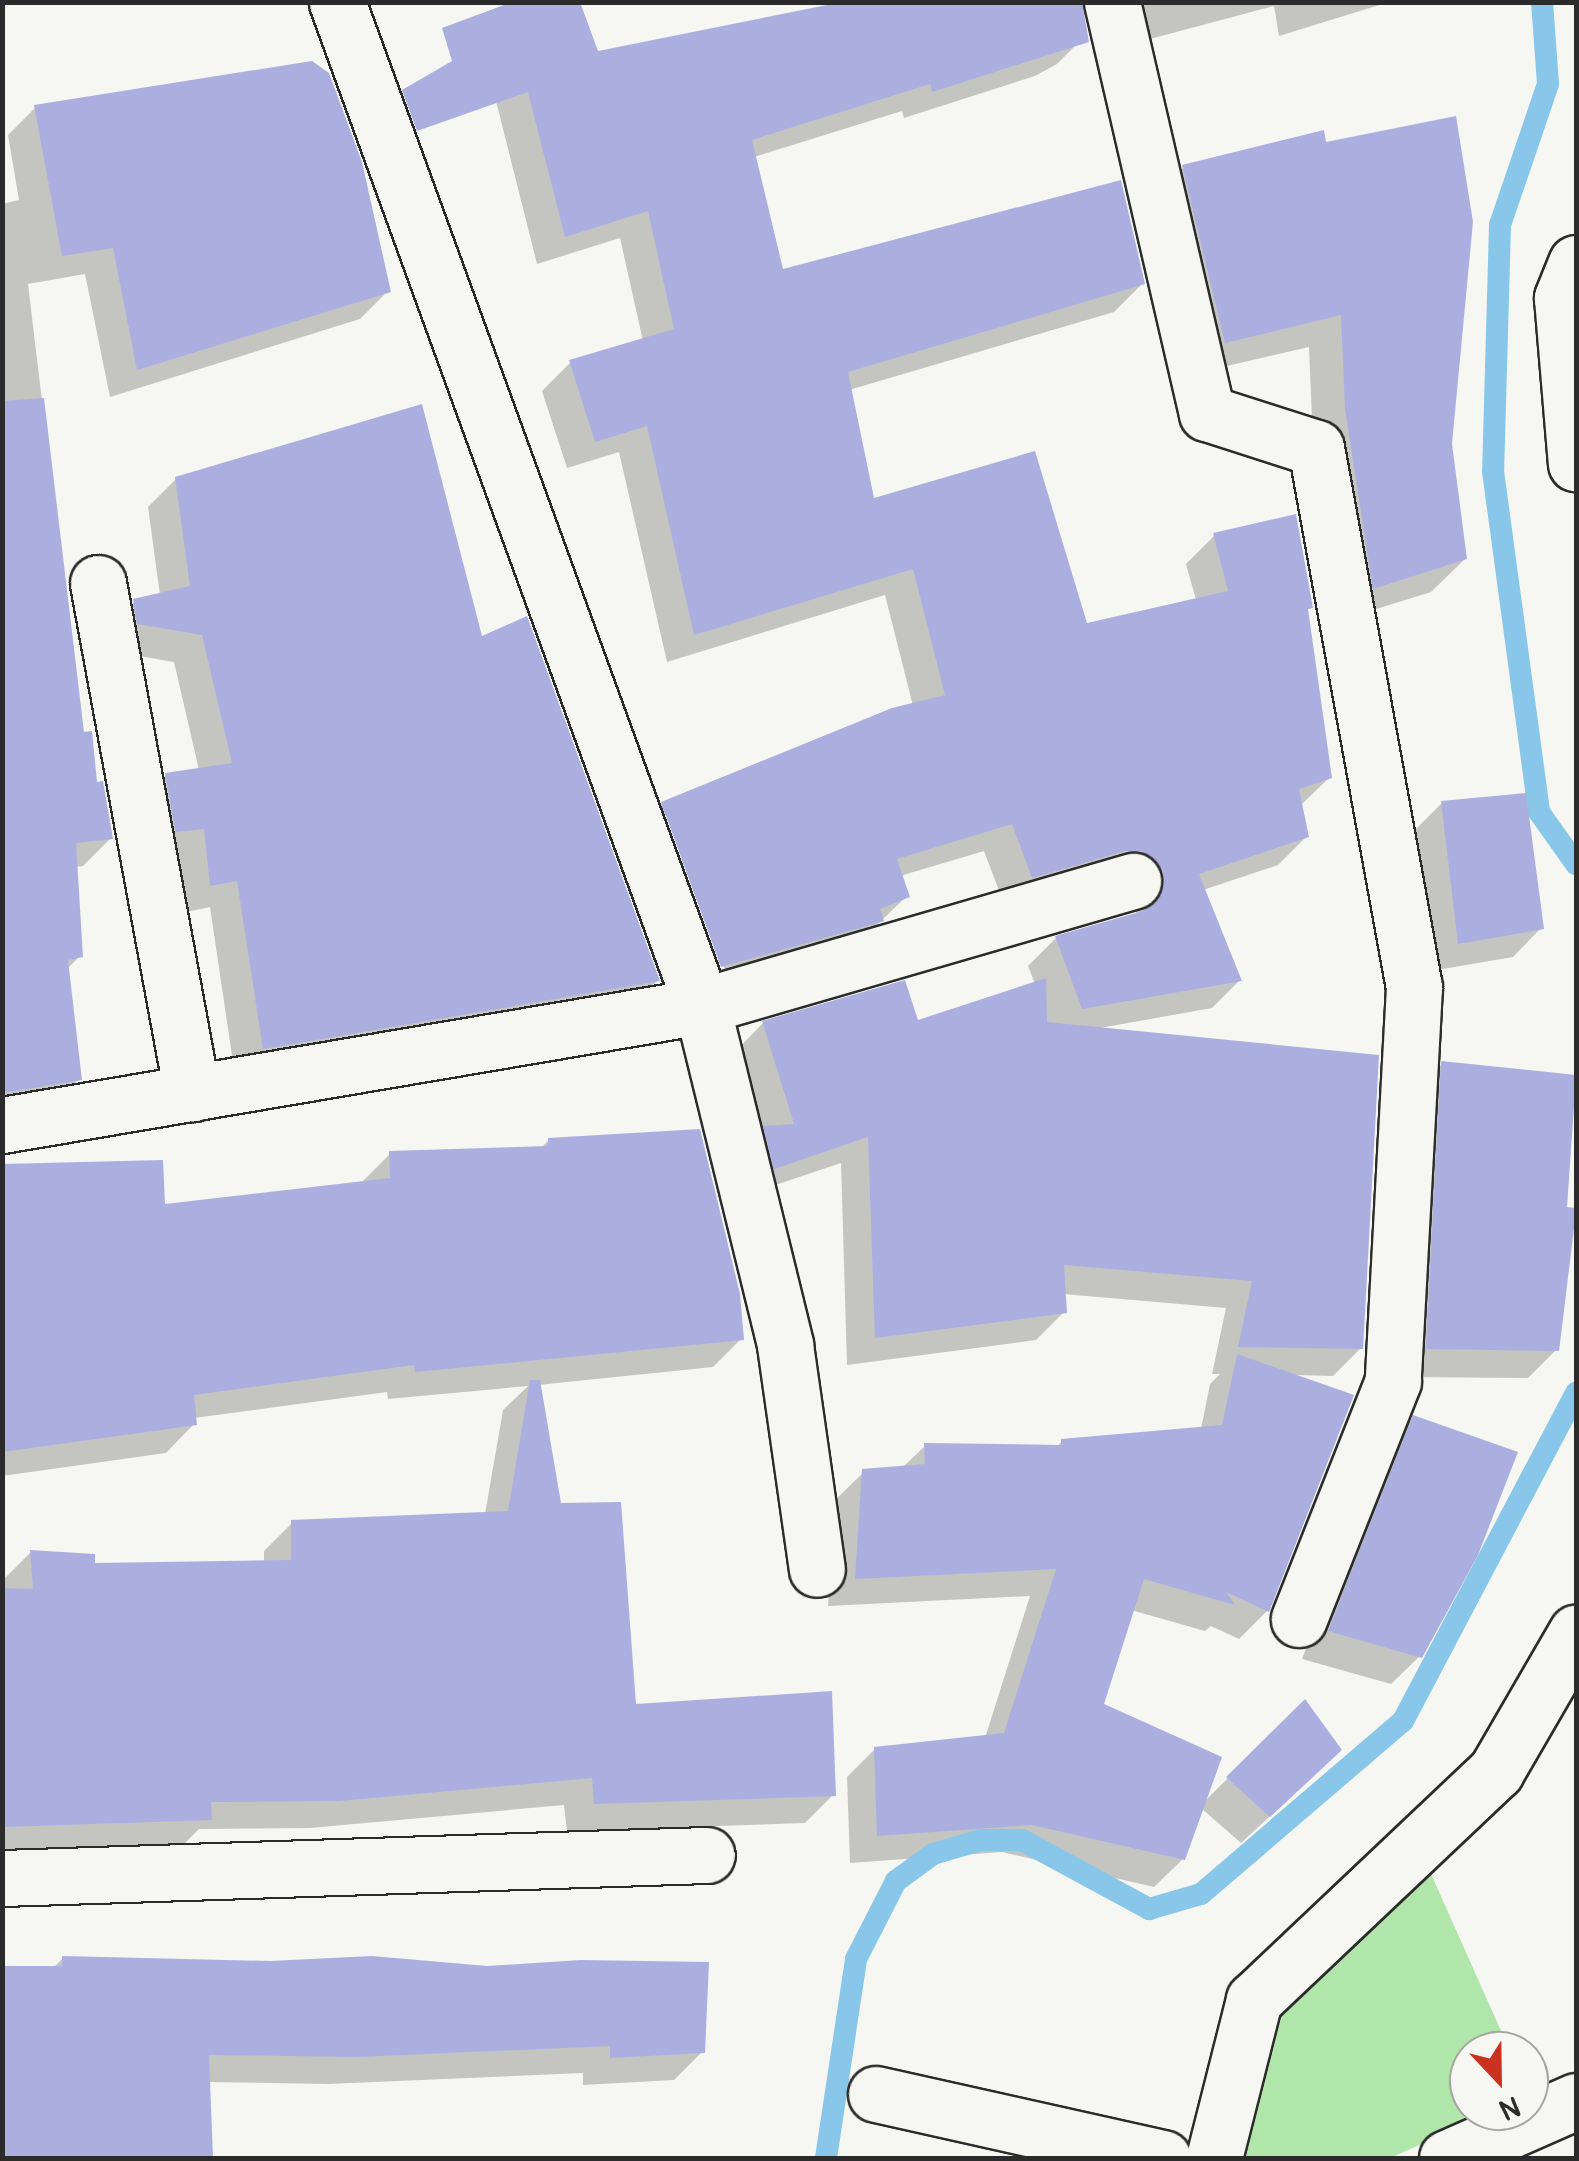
<!DOCTYPE html>
<html>
<head>
<meta charset="utf-8">
<style>
  body { margin:0 }
  #map { position:relative; width:1579px; height:2161px; overflow:hidden; background:#f6f6f2; font-family:Pangolin,sans-serif }
  div>[style] { position:absolute }
  .green>* { inset:0; background:#b0e6a9 }
  .shadow>* { inset:0; background:#0003 }
  .stream>* { height:22px; margin:-11px; padding:0 11px; transform-origin:11px; border-radius:11px; background:#89c7ea }
  .building>* { inset:0; background:#abafe0 }
  .roads { filter:drop-shadow(2px 0 #2b2b2b) drop-shadow(-2px 0 #2b2b2b) drop-shadow(0 2px #2b2b2b) drop-shadow(0 -2px #2b2b2b) }
  .minor>* { height:55px; margin:-27.5px; padding:0 27.5px; transform-origin:27.5px; border-radius:27.5px; background:#f6f6f2 }
  span { translate:-50% -50%; white-space:nowrap; text-align:center; line-height:1.15; -webkit-text-stroke:10px #f6f6f2; paint-order:stroke }
  .frame { position:absolute; inset:0; border:5px solid #2b2b2b; pointer-events:none }
  .north { position:absolute; left:1449px; top:2031px; width:100px; height:100px; box-sizing:border-box; background:#f6f6f2; border:2px solid #a5a5a2; border-radius:50%; rotate:158deg; font-size:28px; font-weight:700; line-height:40px; text-align:center; color:#2b2b2b }
  .north::after { content:''; display:block; margin:auto; width:35px; height:45px; background:#c8321e; clip-path:polygon(50% 0,100% 100%,50% 72%,0 100%) }
</style>
</head>
<body>
<div id="map">
  <div class="green">
    <i style="clip-path:polygon(1423px 1856px,1510px 2051px,1469px 2051px,1469px 2111px,1496px 2111px,1390px 2158px,1240px 2158px,1272px 1999px)"></i>
  </div>
  <div class="shadow">
    <i style="clip-path:polygon(1097px 2px,1389px 2px,1279px 36px,1274px 6px,1120px 47px)"></i>
    <i style="clip-path:polygon(evenodd,1085px 36px,1057px 64px,1035px 76px,904px 118px,902px 111px,754px 157px,781px 272px,1142px 284px,1114px 312px,849px 390px,873px 501px,1086px 626px,1196px 600px,1186px 564px,1214px 536px,1311px 607px,1306px 611px,1329px 778px,1300px 806px,1306px 837px,1278px 865px,1203px 890px,1239px 981px,1212px 1008px,1100px 1028px,1361px 1348px,1333px 1376px,1294px 1375px,1267px 1611px,1239px 1639px,1211px 1626px,1205px 1631px,1131px 1610px,1101px 1705px,1202px 1804px,1304px 1702px,1311px 1778px,1241px 1843px,1201px 1808px,1183px 1859px,1154px 1887px,1002px 1852px,850px 1863px,847px 1777px,875px 1749px,985px 1738px,1030px 1596px,828px 1606px,835px 1500px,864px 1472px,902px 1468px,925px 1446px,1056px 1448px,1062px 1441px,1201px 1429px,1210px 1384px,1220px 1374px,1212px 1374px,1226px 1308px,1063px 1294px,1064px 1312px,1036px 1340px,847px 1365px,841px 1163px,746px 1195px,735px 1052px,763px 1023px,917px 1023px,1035px 984px,1028px 966px,1056px 938px,1136px 915px,1136px 900px,1004px 904px,984px 851px,900px 876px,907px 896px,853px 948px,693px 993px,634px 832px,662px 804px,913px 706px,885px 595px,667px 662px,619px 452px,567px 468px,542px 391px,570px 363px,643px 341px,620px 238px,537px 264px,495px 97px,523px 69px,1085px 36px,663px 815px,668px 815px,728px 978px,723px 979px,663px 815px)"></i>
    <i style="clip-path:polygon(36px 107px,388px 291px,360px 319px,110px 397px,85px 274px,28px 284px,82px 734px,111px 838px,83px 866px,75px 867px,80px 956px,66px 970px,79px 1079px,51px 1107px,2px 1115px,2px 204px,19px 200px,8px 135px)"></i>
    <i style="clip-path:polygon(1324px 145px,1450px 444px,1465px 559px,1431px 592px,1341px 620px,1313px 444px,1309px 347px,1193px 374px,1150px 201px,1183px 168px)"></i>
    <i style="clip-path:polygon(176px 479px,480px 639px,657px 981px,629px 1009px,235px 1076px,210px 907px,182px 913px,176px 856px,148px 859px,138px 803px,166px 775px,199px 770px,174px 662px,110px 651px,106px 630px,134px 602px,160px 595px,148px 507px)"></i>
    <i style="clip-path:polygon(1442px 803px,1541px 928px,1513px 957px,1431px 971px,1414px 831px)"></i>
    <i style="clip-path:polygon(1442px 1064px,1576px 1077px,1556px 1350px,1528px 1378px,1399px 1377px,1414px 1092px)"></i>
    <i style="clip-path:polygon(549px 1140px,741px 1339px,713px 1367px,538px 1385px,559px 1506px,633px 1706px,833px 1795px,805px 1823px,567px 1831px,564px 1805px,310px 1828px,199px 1829px,181px 1847px,2px 1851px,3px 1580px,31px 1552px,93px 1566px,264px 1563px,264px 1551px,292px 1523px,485px 1514px,503px 1410px,528px 1386px,388px 1399px,387px 1392px,194px 1418px,194px 1424px,166px 1453px,2px 1476px,2px 1167px,162px 1207px,362px 1182px,390px 1154px,541px 1148px)"></i>
    <i style="clip-path:polygon(1414px 1418px,1420px 1656px,1391px 1684px,1302px 1659px,1386px 1446px)"></i>
    <i style="clip-path:polygon(63px 1958px,702px 2052px,674px 2080px,583px 2085px,583px 2073px,327px 2084px,208px 2082px,211px 2158px,2px 2158px,2px 1968px,53px 1968px)"></i>
  </div>
  <div class="stream">
    <i style="left:1542px;top:2px;width:82px;rotate:85.8deg"></i>
    <i style="left:1548px;top:84px;width:149px;rotate:108.8deg"></i>
    <i style="left:1500px;top:225px;width:246px;rotate:91.6deg"></i>
    <i style="left:1493px;top:471px;width:344px;rotate:82.3deg"></i>
    <i style="left:1539px;top:812px;width:64px;rotate:54.6deg"></i>
    <i style="left:826px;top:2158px;width:201px;rotate:-81.4deg"></i>
    <i style="left:856px;top:1959px;width:88px;rotate:-62.9deg"></i>
    <i style="left:896px;top:1881px;width:46px;rotate:-36.1deg"></i>
    <i style="left:933px;top:1854px;width:50px;rotate:-16.3deg"></i>
    <i style="left:981px;top:1840px;width:41px"></i>
    <i style="left:1022px;top:1840px;width:145px;rotate:28.5deg"></i>
    <i style="left:1149px;top:1909px;width:54px;rotate:-16.1deg"></i>
    <i style="left:1201px;top:1894px;width:266px;rotate:-40.6deg"></i>
    <i style="left:1403px;top:1721px;width:371px;rotate:-62.2deg"></i>
  </div>
  <div class="building">
    <i style="clip-path:polygon(512px 2px,580px 2px,598px 51px,842px 2px,1082px 2px,1089px 42px,932px 92px,930px 84px,752px 140px,783px 269px,1121px 180px,1145px 284px,848px 372px,874px 498px,1035px 451px,1087px 623px,1228px 591px,1213px 533px,1296px 514px,1313px 608px,1308px 609px,1332px 778px,1299px 789px,1309px 837px,1199px 874px,1242px 981px,1082px 1009px,1055px 936px,1143px 911px,1156px 902px,1163px 889px,1163px 871px,1154px 858px,1141px 851px,1125px 851px,1032px 878px,1012px 824px,897px 859px,910px 897px,880px 909px,884px 921px,721px 967px,661px 802px,892px 708px,945px 695px,913px 569px,694px 635px,647px 426px,595px 442px,569px 360px,674px 329px,648px 211px,565px 237px,528px 92px,417px 131px,402px 90px,452px 61px,442px 28px)"></i>
    <i style="clip-path:polygon(312px 61px,329px 73px,362px 162px,391px 292px,137px 370px,113px 248px,62px 256px,34px 105px)"></i>
    <i style="clip-path:polygon(1456px 116px,1473px 222px,1452px 444px,1467px 559px,1373px 589px,1345px 409px,1341px 315px,1225px 343px,1182px 165px,1324px 130px,1326px 142px)"></i>
    <i style="clip-path:polygon(44px 398px,84px 732px,92px 731px,97px 782px,103px 781px,113px 839px,76px 843px,83px 957px,68px 960px,82px 1080px,2px 1093px,2px 401px)"></i>
    <i style="clip-path:polygon(422px 404px,482px 636px,527px 616px,660px 981px,263px 1049px,237px 881px,210px 886px,204px 829px,176px 832px,165px 773px,232px 763px,202px 635px,137px 624px,133px 599px,190px 586px,175px 477px)"></i>
    <i style="clip-path:polygon(1526px 793px,1544px 929px,1458px 944px,1441px 801px)"></i>
    <i style="clip-path:polygon(1046px 978px,1047px 1022px,1379px 1055px,1363px 1349px,1238px 1347px,1252px 1281px,1064px 1265px,1067px 1313px,875px 1338px,868px 1137px,774px 1169px,763px 1126px,794px 1124px,762px 1021px,905px 980px,918px 1020px)"></i>
    <i style="clip-path:polygon(1441px 1061px,1576px 1075px,1567px 1207px,1576px 1208px,1576px 1212px,1559px 1351px,1426px 1349px)"></i>
    <i style="clip-path:polygon(700px 1129px,740px 1294px,744px 1340px,415px 1372px,414px 1365px,194px 1395px,197px 1425px,2px 1452px,2px 1164px,163px 1160px,165px 1204px,390px 1178px,389px 1151px,548px 1146px,548px 1138px)"></i>
    <i style="clip-path:polygon(1237px 1354px,1354px 1395px,1269px 1612px,1226px 1592px,1235px 1605px,1144px 1579px,1104px 1704px,1222px 1757px,1185px 1860px,1032px 1825px,877px 1836px,874px 1747px,1004px 1733px,1056px 1569px,855px 1579px,862px 1469px,925px 1464px,924px 1443px,1061px 1445px,1061px 1439px,1222px 1425px)"></i>
    <i style="clip-path:polygon(530px 1380px,540px 1380px,561px 1503px,621px 1502px,636px 1704px,832px 1691px,836px 1796px,594px 1804px,592px 1778px,339px 1801px,211px 1802px,212px 1820px,2px 1827px,2px 1588px,33px 1589px,30px 1550px,95px 1554px,95px 1563px,291px 1560px,291px 1520px,508px 1511px)"></i>
    <i style="clip-path:polygon(1413px 1415px,1518px 1452px,1478px 1555px,1422px 1658px,1328px 1631px)"></i>
    <i style="clip-path:polygon(1305px 1699px,1342px 1750px,1270px 1817px,1226px 1777px)"></i>
    <i style="clip-path:polygon(62px 1956px,270px 1961px,372px 1956px,487px 1966px,581px 1960px,709px 1962px,705px 2053px,610px 2058px,610px 2046px,357px 2057px,209px 2055px,213px 2158px,2px 2158px,2px 1966px,62px 1966px)"></i>
  </div>
  <div class="roads">
    <div class="minor">
      <i style="left:337px;top:2px;width:1068px;rotate:70.02deg"></i>
      <i style="left:702px;top:1006px;width:349px;rotate:76.2deg"></i>
      <i style="left:785px;top:1345px;width:226px;rotate:81.9deg"></i>
      <i style="left:1112px;top:2px;width:422px;rotate:77deg"></i>
      <i style="left:1207px;top:413px;width:114px;rotate:17.8deg"></i>
      <i style="left:1316px;top:448px;width:548px;rotate:79.7deg"></i>
      <i style="left:1414px;top:987px;width:395px;rotate:93.1deg"></i>
      <i style="left:1393px;top:1381px;width:256px;rotate:111.6deg"></i>
      <i style="left:1576px;top:263px;width:38px;rotate:112deg"></i>
      <i style="left:1562px;top:298px;width:166px;rotate:85.2deg"></i>
      <i style="left:98px;top:583px;width:519px;rotate:79.56deg"></i>
      <i style="left:2px;top:1125px;width:710px;rotate:-9.65deg"></i>
      <i style="left:702px;top:1006px;width:449px;rotate:-16.2deg"></i>
      <i style="left:2px;top:1878px;width:705px;rotate:-1.87deg"></i>
      <i style="left:876px;top:2094px;width:294px;rotate:12.6deg"></i>
      <i style="left:1214px;top:2158px;width:163px;rotate:-75.8deg"></i>
      <i style="left:1254px;top:2000px;width:333px;rotate:-43.4deg"></i>
      <i style="left:1496px;top:1771px;width:160px;rotate:-59.9deg"></i>
      <i style="left:1447px;top:2158px;width:141px;rotate:-23.8deg"></i>
    </div>
  </div>
  <div class="frame"></div>
  <div class="north">N</div>
</div>
</body>
</html>
